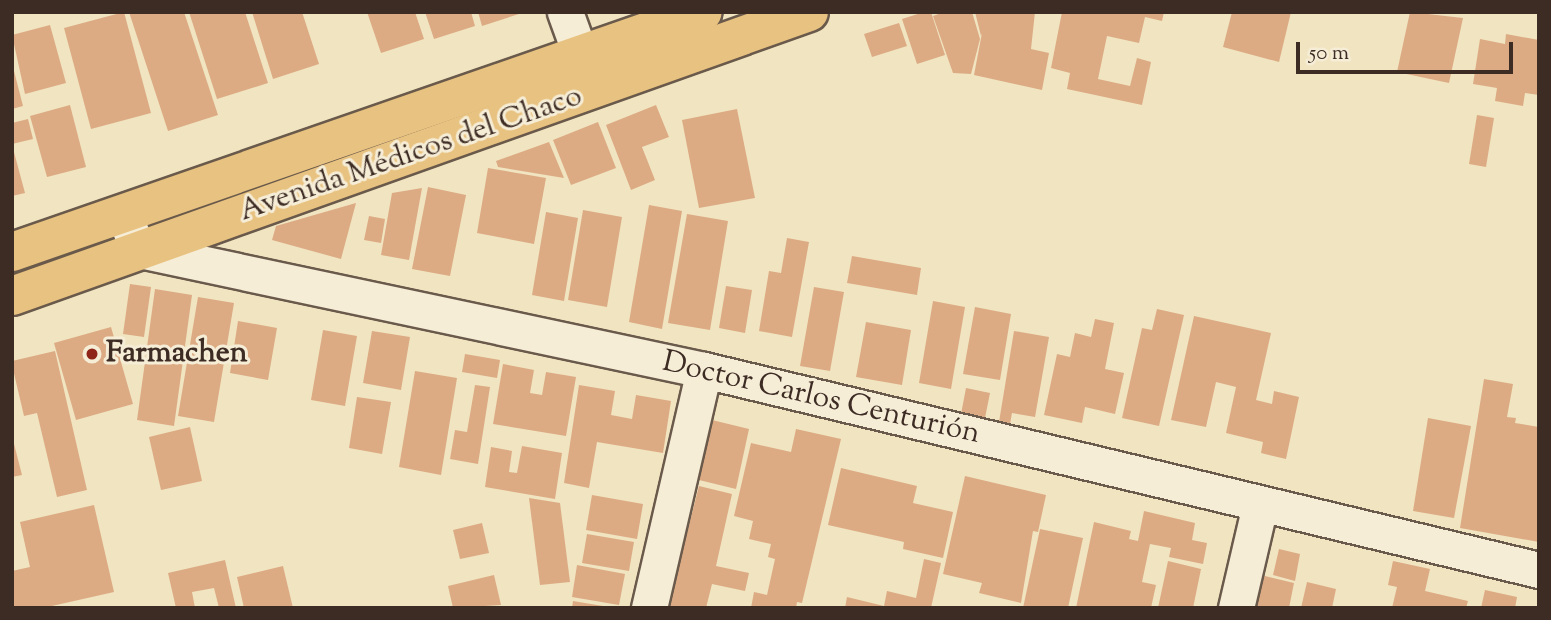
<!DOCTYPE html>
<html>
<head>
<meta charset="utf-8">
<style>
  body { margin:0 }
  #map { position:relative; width:1551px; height:620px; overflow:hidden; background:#f1e4c1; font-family:"Sorts Mill Goudy",serif }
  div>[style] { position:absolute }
  .building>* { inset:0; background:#dcab84 }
  .roads { filter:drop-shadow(2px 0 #6a5a4b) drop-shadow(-2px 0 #6a5a4b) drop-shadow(0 2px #6a5a4b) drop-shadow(0 -2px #6a5a4b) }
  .minor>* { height:35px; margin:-17.5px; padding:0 17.5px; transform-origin:17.5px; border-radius:17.5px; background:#f6edd7 }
  .primary>* { height:38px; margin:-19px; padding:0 19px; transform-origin:19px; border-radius:19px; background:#e8c280 }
  .dots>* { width:19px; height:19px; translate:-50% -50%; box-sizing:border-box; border:4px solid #f6edd7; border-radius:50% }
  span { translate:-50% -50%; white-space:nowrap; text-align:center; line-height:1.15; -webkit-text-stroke:6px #f6edd7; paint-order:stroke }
  .street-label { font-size:30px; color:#3d2c24 }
  .poi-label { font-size:30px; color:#3d2c24; font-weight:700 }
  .left { translate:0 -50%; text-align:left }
  .frame { position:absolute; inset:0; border:14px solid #3d2c24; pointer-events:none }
  .scale { position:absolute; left:1296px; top:42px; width:217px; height:32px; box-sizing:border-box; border:4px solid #3d2c24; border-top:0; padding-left:9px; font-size:21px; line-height:24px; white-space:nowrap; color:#3d2c24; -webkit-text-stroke:5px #f6edd7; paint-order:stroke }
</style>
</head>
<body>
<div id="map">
  <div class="building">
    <i style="clip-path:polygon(124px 12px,151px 113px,91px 129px,64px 28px)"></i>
    <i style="clip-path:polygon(129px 12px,184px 12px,218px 115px,168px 131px)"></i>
    <i style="clip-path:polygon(189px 12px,245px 12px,268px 83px,217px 99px)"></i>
    <i style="clip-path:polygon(252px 12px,302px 12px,319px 64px,273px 79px)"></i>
    <i style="clip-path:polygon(367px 12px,415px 12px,424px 39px,381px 53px)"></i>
    <i style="clip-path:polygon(425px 12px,471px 12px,475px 26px,434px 39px)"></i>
    <i style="clip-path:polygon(478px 12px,522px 12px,522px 13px,482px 26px)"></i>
    <i style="clip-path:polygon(924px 12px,931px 12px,945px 55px,917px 64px,902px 19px)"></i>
    <i style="clip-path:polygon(944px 12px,972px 12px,980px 39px,971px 74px,953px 73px,933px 16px)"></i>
    <i style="clip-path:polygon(975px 12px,1035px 12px,1031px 49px,1049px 53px,1042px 90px,974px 75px,982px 33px,981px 36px)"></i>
    <i style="clip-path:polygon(1062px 12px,1164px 12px,1162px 21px,1145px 17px,1139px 43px,1107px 36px,1098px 79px,1130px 86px,1137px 58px,1151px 62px,1142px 105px,1067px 89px,1070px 73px,1051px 68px)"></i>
    <i style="clip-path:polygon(1232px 12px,1291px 12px,1279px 62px,1223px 47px)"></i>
    <i style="clip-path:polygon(1410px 12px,1463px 18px,1449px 83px,1397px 72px)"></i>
    <i style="clip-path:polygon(899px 23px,907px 46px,872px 57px,864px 34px)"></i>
    <i style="clip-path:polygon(50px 25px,66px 83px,25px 94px,12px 35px)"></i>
    <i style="clip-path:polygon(1506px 34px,1539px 40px,1539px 95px,1525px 93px,1523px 106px,1495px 101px,1497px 88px,1473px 84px,1480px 39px,1505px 44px)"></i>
    <i style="clip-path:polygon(13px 67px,23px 106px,12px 109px,12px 68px)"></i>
    <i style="clip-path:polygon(70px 105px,86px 167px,47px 177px,30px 116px)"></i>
    <i style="clip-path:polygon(656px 105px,669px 137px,642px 147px,655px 180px,631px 190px,606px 125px)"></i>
    <i style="clip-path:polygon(737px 109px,755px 198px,699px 208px,682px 120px)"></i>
    <i style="clip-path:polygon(1477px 115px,1494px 118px,1486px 167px,1469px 164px)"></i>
    <i style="clip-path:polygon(28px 119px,33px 139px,12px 144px,12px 123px)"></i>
    <i style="clip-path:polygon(598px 122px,616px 168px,571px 185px,553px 140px)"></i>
    <i style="clip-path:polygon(549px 142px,564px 178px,498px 167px,496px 161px)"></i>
    <i style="clip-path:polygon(14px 152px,25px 193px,12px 196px,12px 153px)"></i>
    <i style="clip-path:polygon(488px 168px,546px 178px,534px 244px,477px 233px)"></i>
    <i style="clip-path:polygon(428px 187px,466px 195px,450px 276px,412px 269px)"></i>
    <i style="clip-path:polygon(422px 188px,409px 260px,381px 255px,392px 193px)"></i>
    <i style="clip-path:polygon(356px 203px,341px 259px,272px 240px,276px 226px)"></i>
    <i style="clip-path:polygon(649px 205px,682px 211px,662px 329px,629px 322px)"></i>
    <i style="clip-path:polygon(583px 210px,622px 217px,607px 307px,568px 300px)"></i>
    <i style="clip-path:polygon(546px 212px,578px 218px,564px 301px,532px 295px)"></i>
    <i style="clip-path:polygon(687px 214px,728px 221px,710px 330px,668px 323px)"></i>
    <i style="clip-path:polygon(369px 216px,385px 219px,381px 243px,364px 240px)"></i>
    <i style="clip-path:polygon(787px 238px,809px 242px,792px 337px,759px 331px,769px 271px,781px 273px)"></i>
    <i style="clip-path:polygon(852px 256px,921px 268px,917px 295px,847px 283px)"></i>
    <i style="clip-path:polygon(130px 284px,151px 287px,144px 337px,123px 334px)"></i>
    <i style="clip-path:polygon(726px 286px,752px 290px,745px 333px,719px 328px)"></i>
    <i style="clip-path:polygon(814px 287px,844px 292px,830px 371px,800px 366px)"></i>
    <i style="clip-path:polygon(155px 289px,192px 295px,174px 426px,137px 420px)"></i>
    <i style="clip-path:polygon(198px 297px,234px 303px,214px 422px,178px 416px)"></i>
    <i style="clip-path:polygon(933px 301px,965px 307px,951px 389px,919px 383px)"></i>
    <i style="clip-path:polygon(975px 307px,1011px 314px,1000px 380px,963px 374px)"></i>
    <i style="clip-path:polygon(1157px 309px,1184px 315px,1159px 426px,1122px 418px,1142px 328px,1152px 330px)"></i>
    <i style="clip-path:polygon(1194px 316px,1271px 333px,1256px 400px,1272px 404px,1274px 391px,1299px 397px,1286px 459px,1261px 453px,1263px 442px,1226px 433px,1236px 387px,1216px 382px,1206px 427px,1171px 420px)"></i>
    <i style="clip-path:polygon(1095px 319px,1114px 323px,1105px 369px,1124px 373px,1115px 414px,1085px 407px,1082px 423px,1044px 415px,1057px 354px,1070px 357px,1075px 333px,1091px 337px)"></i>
    <i style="clip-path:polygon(238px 321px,277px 328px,268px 380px,230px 373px)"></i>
    <i style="clip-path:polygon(866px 322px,911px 330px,902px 385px,856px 377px)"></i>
    <i style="clip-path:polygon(111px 327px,133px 404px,76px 420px,54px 343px)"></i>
    <i style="clip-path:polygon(323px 330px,357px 336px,345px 406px,311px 400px)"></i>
    <i style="clip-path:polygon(372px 331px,410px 337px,401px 390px,363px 383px)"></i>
    <i style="clip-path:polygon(1014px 331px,1049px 337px,1035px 417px,1012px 413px,1010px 424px,999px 422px)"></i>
    <i style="clip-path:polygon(55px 351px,87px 490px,57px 497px,37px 413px,24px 416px,12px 365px,12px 361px)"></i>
    <i style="clip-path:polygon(465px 354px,500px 360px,497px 378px,462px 372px)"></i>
    <i style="clip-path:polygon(503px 364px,534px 370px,530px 393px,542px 395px,546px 372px,576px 377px,566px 436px,493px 424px)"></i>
    <i style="clip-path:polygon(415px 371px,457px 378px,441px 475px,399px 467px)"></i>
    <i style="clip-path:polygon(1484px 379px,1513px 384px,1507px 417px,1516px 418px,1515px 423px,1539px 427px,1539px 542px,1460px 528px)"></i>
    <i style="clip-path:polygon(475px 385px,490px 387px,478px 464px,450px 459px,455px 430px,467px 432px)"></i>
    <i style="clip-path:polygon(579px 385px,615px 391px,611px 415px,632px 419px,636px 395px,671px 401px,663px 453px,597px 442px,589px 488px,564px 483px)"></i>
    <i style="clip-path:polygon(966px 388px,990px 393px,985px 418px,961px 414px)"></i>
    <i style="clip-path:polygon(357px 397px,391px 402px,382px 454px,349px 448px)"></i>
    <i style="clip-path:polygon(1428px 418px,1471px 426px,1454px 518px,1413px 511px)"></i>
    <i style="clip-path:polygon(712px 420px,749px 429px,736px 489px,699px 480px)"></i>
    <i style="clip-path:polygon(190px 427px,202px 481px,161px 490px,149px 437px)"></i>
    <i style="clip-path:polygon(796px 429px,841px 439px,802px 603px,797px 602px,796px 608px,751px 608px,754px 592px,767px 595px,775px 559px,768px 557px,771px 544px,749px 539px,753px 521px,734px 516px,751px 443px,791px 452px)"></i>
    <i style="clip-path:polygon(12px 436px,22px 475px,12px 477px)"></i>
    <i style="clip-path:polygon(522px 446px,562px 453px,555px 499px,485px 487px,491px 447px,512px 451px,509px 472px,517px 473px)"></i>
    <i style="clip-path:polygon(841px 468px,917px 486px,913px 503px,953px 512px,943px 558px,903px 549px,904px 542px,828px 525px)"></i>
    <i style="clip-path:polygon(965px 476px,1046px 495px,1038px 532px,1033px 531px,1021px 603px,979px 593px,982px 583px,943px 574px)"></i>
    <i style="clip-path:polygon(699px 486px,732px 494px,716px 566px,749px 573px,745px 591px,712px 584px,706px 608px,668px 608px)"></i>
    <i style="clip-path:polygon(592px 495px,643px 504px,637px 539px,586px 530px)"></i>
    <i style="clip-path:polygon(529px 498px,560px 503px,570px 582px,540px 585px)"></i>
    <i style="clip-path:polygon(94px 505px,114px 592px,43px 608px,12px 608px,12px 571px,30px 567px,20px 522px)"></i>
    <i style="clip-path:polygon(1144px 511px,1195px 523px,1192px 540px,1207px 543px,1203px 564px,1169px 557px,1171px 548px,1150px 544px,1142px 582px,1156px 585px,1151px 608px,1076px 608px,1094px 522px,1131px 531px,1129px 539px,1138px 541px)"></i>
    <i style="clip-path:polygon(482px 523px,489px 553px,460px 559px,453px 530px)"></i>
    <i style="clip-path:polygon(1040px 529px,1083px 538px,1068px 608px,1023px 608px)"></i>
    <i style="clip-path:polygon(587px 534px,634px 542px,629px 571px,582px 563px)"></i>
    <i style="clip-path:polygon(1279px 549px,1300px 554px,1295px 581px,1273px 575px)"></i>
    <i style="clip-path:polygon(924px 559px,941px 563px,931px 608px,845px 608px,847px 597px,884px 606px,887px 591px,916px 598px)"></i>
    <i style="clip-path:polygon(225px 560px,236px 608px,219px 608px,214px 588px,192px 592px,195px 608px,176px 608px,168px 573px)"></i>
    <i style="clip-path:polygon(1168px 561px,1201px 569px,1193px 608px,1158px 608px)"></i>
    <i style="clip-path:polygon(1393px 561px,1430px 569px,1425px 591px,1468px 601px,1466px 608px,1392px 608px,1397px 587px,1388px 585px)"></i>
    <i style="clip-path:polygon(577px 565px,625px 574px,619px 605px,572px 597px)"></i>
    <i style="clip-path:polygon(283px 566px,293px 608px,244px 608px,237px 577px)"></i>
    <i style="clip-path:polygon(1257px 574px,1294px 583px,1289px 608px,1250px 608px)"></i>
    <i style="clip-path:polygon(494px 575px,501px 605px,453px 608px,448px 586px)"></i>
    <i style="clip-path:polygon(1307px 582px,1336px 589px,1332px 608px,1301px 608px)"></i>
    <i style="clip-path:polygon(1485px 590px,1517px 597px,1515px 608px,1481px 608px)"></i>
    <i style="clip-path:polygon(573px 601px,603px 606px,603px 608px,572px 608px)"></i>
  </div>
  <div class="roads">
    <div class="minor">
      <i style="left:565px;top:12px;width:73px;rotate:70.1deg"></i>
      <i style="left:123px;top:214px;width:39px;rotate:66deg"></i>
      <i style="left:139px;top:250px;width:578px;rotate:11.99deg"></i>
      <i style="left:704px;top:370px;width:859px;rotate:13.47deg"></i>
      <i style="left:649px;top:608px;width:244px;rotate:-77deg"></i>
      <i style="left:1236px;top:608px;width:106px;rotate:-76.9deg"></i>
    </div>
    <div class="primary">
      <i style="left:12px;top:252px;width:731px;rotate:-19.15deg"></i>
      <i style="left:12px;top:296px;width:846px;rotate:-19.61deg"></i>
    </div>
  </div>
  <div class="dots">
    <i style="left:92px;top:354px;background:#8f2418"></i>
  </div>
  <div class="street-label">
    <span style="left:411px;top:155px;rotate:-19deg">Avenida Médicos del Chaco</span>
    <span style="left:821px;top:399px;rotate:13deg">Doctor Carlos Centurión</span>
  </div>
  <div class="poi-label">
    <span class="left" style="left:106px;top:354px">Farmachen</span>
  </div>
  <div class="frame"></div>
  <div class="scale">50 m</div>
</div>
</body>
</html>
